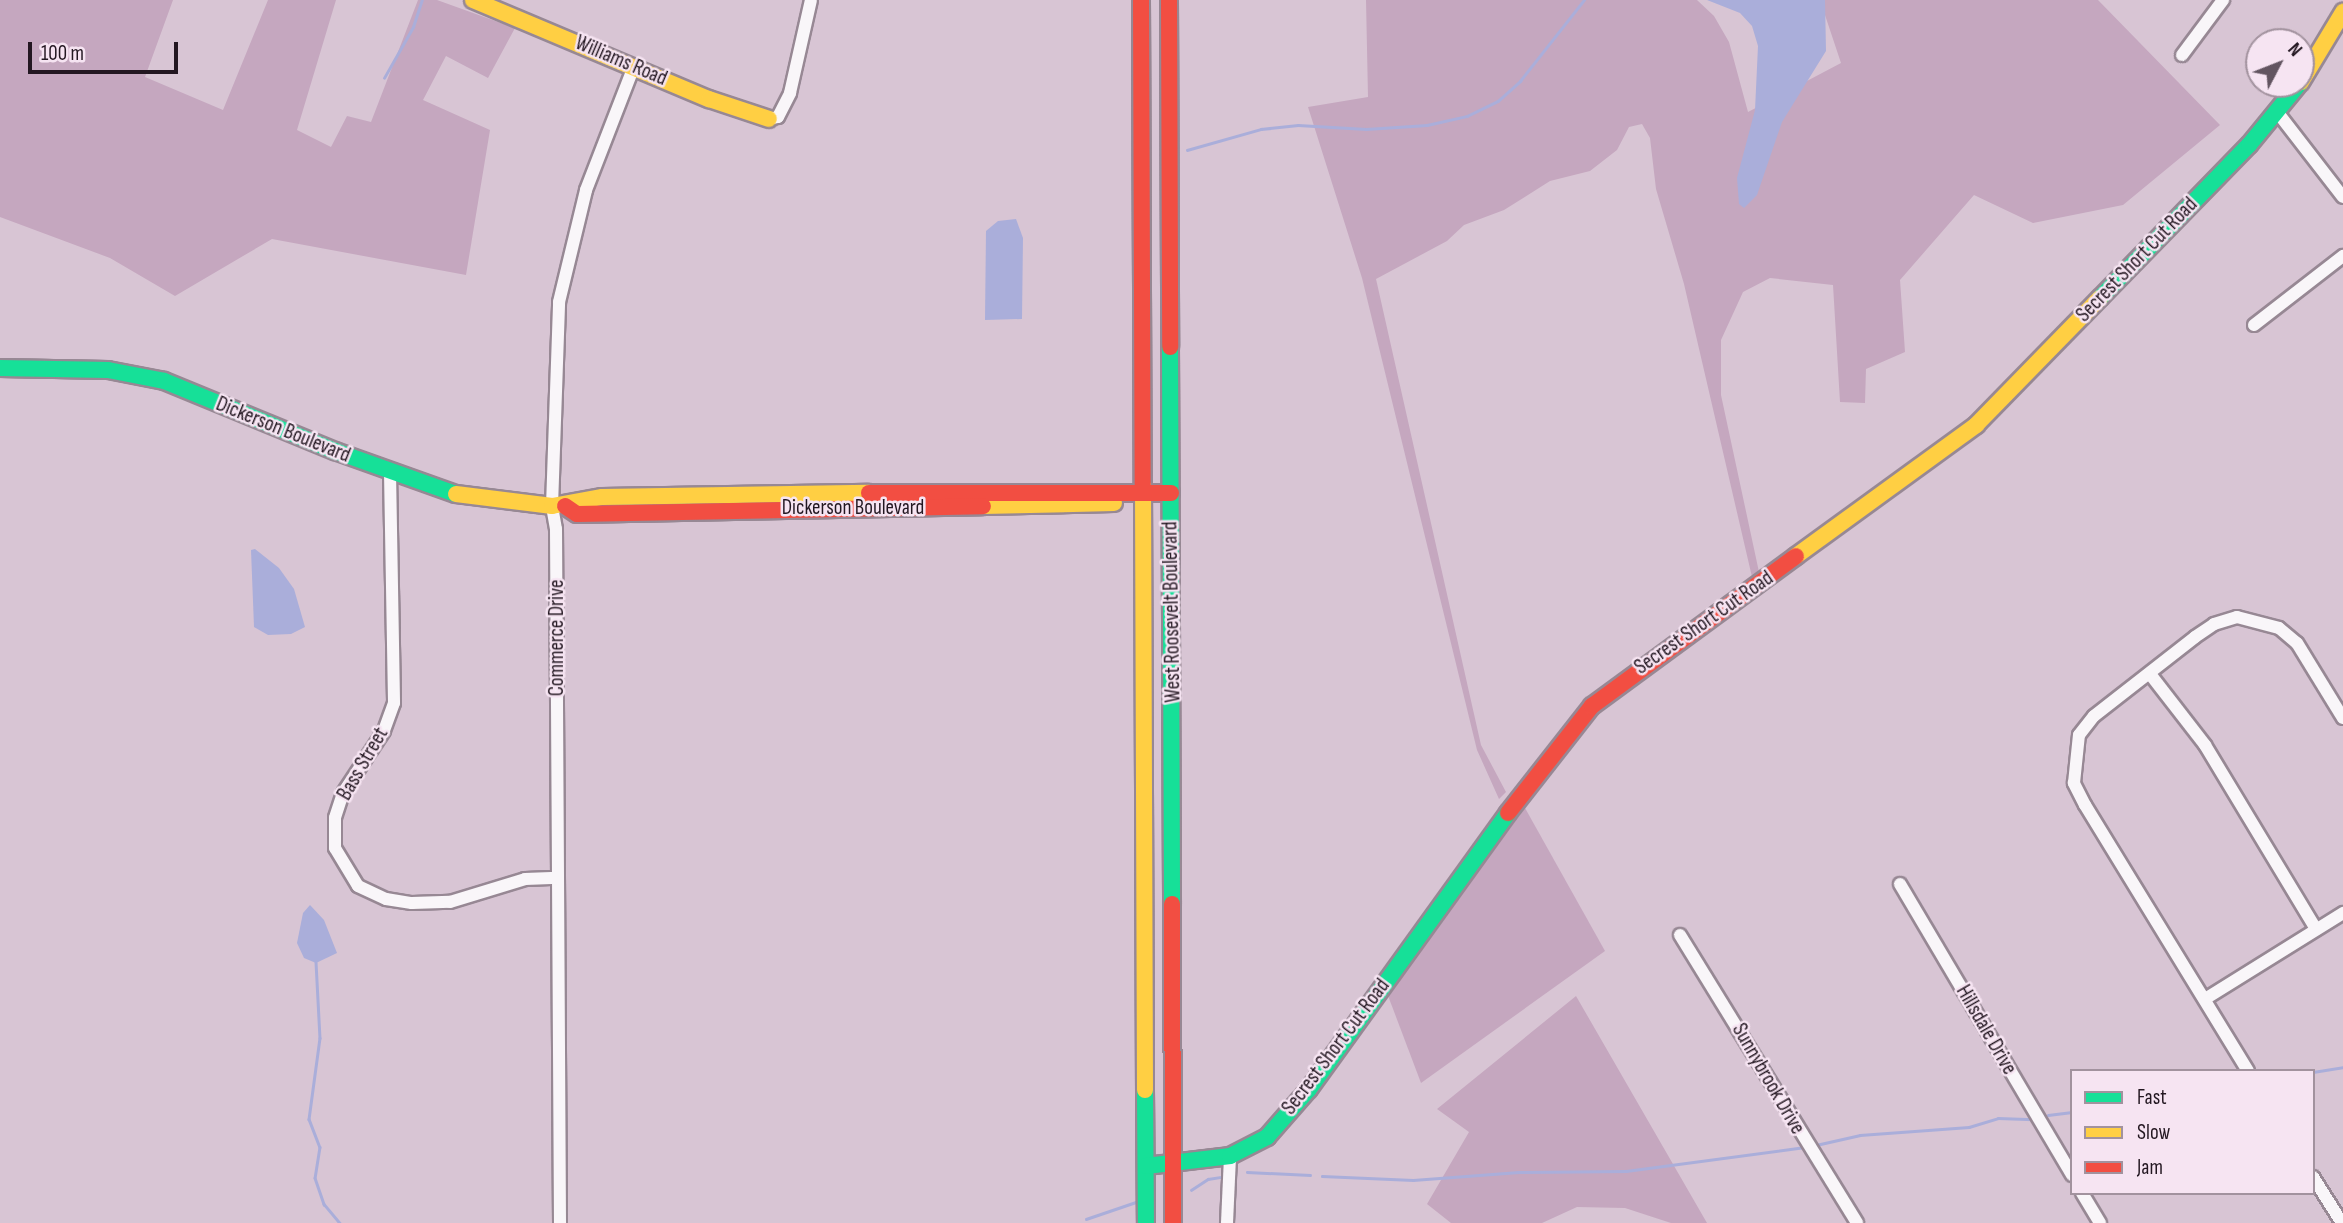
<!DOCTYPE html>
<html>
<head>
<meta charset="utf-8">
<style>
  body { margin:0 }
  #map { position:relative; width:2343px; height:1223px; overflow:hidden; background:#d8c5d4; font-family:"Sofia Sans Condensed",sans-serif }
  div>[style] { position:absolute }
  .green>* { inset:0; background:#c5a7bf }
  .water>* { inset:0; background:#aaaeda }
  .stream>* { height:2.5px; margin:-1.25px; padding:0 1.25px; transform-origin:1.25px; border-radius:1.25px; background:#aaaeda }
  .roads { filter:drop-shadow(2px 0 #978894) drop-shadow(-2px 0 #978894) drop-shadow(0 2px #978894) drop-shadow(0 -2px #978894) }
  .street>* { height:12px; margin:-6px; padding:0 6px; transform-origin:6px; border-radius:6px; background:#f9f6f9 }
  .fast>* { height:16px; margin:-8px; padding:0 8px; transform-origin:8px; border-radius:8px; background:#16e098 }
  .slow>* { height:16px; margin:-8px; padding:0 8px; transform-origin:8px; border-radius:8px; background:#ffcf43 }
  .jam>* { height:16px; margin:-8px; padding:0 8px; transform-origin:8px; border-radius:8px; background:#f24e42 }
  span { translate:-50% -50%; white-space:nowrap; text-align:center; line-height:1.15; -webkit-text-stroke:5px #f6e4f2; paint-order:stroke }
  .street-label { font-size:21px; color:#231721 }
  .legend { position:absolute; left:2070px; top:1069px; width:245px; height:126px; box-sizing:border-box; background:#f6e4f2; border:2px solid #a2929e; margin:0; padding:9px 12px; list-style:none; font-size:21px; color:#231721 }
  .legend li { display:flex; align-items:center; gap:14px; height:35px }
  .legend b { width:35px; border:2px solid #a2929e }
  .north { position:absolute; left:2245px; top:28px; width:70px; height:70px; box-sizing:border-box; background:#f6e4f2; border:2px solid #a2929e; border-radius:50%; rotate:48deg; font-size:19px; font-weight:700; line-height:28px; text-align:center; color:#231721 }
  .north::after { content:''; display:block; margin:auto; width:24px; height:32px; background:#625460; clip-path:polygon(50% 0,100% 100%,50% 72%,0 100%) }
  .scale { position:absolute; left:28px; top:42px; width:150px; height:32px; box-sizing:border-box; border:4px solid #231721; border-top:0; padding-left:9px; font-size:21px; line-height:24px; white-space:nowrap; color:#231721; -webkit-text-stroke:5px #f6e4f2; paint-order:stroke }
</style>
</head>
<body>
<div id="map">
  <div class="green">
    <i style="clip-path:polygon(0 0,173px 0,145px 77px,223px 110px,268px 0,336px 0,297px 130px,331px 147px,347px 116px,371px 122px,418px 0,437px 0,515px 28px,488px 78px,446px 56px,423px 100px,490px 130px,466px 275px,272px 239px,175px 296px,110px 258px,0 217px)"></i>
    <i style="clip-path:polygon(1366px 0,1697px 0,1714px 16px,1729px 42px,1748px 112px,1841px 63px,1820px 0,2098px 0,2220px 125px,2123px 205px,2033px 223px,1974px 195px,1900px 280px,1905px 352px,1866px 369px,1865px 403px,1840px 402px,1833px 285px,1770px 278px,1743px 292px,1721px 340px,1721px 395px,1759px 572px,1752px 577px,1684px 284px,1656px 189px,1650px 138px,1642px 124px,1629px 127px,1617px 150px,1590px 171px,1550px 181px,1504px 210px,1464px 225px,1447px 241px,1376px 279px,1481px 745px,1506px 792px,1499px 799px,1477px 750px,1362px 278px,1308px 107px,1368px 97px)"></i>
    <i style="clip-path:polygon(1525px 808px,1605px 951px,1421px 1083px,1387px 993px)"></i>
    <i style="clip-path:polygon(1576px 996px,1707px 1223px,1671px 1223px,1625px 1208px,1577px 1207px,1542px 1223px,1451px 1223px,1427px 1204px,1469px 1132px,1437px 1109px)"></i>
  </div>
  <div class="water">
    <i style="clip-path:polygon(1707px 0,1825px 0,1826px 51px,1782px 122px,1757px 195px,1744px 208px,1739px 204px,1737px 178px,1755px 110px,1758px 46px,1752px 26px,1740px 13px)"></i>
    <i style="clip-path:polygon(1016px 219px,1023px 238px,1022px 319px,985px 320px,986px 231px,998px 221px)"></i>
    <i style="clip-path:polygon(255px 549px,279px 568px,294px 589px,305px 627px,291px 634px,268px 635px,254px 627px,251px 550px)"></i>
    <i style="clip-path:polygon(310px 905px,324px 920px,337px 953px,316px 963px,304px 958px,297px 943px,303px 913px)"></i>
  </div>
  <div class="stream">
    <i style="left:384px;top:78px;width:59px;rotate:-60.4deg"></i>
    <i style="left:413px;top:27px;width:28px;rotate:-72deg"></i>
    <i style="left:1187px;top:150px;width:77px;rotate:-15.8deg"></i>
    <i style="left:1261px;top:129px;width:37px;rotate:-6deg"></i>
    <i style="left:1298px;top:125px;width:68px;rotate:3.4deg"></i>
    <i style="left:1366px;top:129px;width:61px;rotate:-3.8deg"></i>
    <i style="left:1427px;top:125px;width:41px;rotate:-12.7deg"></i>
    <i style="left:1467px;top:116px;width:34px;rotate:-26deg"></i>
    <i style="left:1498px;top:101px;width:30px;rotate:-42deg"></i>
    <i style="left:1520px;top:81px;width:103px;rotate:-51.7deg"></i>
    <i style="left:316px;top:962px;width:76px;rotate:87deg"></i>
    <i style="left:320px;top:1038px;width:82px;rotate:97.7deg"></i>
    <i style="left:309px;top:1119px;width:30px;rotate:69deg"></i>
    <i style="left:320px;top:1147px;width:31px;rotate:99deg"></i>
    <i style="left:315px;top:1178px;width:28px;rotate:71deg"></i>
    <i style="left:324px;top:1204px;width:25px;rotate:50deg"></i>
    <i style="left:2313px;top:1072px;width:30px;rotate:-9deg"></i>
    <i style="left:2048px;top:1115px;width:24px;rotate:-7deg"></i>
    <i style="left:1816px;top:1145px;width:45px;rotate:-12.8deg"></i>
    <i style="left:1860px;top:1135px;width:109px;rotate:-4.2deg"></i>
    <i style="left:1969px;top:1127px;width:30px;rotate:-17deg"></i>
    <i style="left:1998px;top:1118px;width:35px;rotate:2deg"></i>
    <i style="left:1247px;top:1172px;width:63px;rotate:2.7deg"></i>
    <i style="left:1322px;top:1176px;width:91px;rotate:2.5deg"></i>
    <i style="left:1413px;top:1180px;width:106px;rotate:-4.3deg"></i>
    <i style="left:1519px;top:1172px;width:107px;rotate:-0.5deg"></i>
    <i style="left:1626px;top:1171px;width:182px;rotate:-7.6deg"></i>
    <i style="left:1191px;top:1190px;width:20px;rotate:-33deg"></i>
    <i style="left:1208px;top:1179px;width:13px;rotate:-9deg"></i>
    <i style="left:1086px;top:1219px;width:53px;rotate:-18.8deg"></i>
  </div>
  <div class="roads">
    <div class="street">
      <i style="left:2182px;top:55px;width:69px;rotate:-53.3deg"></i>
      <i style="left:2278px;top:113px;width:106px;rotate:52.3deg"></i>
      <i style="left:769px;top:119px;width:9px;rotate:-13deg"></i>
      <i style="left:778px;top:117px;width:27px;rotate:-63deg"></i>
      <i style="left:790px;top:93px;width:95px;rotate:-77.3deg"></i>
      <i style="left:2254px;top:325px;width:113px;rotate:-37.8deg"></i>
      <i style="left:390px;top:472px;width:231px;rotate:89deg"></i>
      <i style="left:394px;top:703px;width:30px;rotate:110deg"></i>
      <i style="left:384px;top:731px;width:74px;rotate:123.5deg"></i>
      <i style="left:343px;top:793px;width:26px;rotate:108deg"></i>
      <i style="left:335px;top:818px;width:30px;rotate:90deg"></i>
      <i style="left:335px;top:848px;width:44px;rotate:58.8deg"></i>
      <i style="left:358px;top:886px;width:31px;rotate:25deg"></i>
      <i style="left:386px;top:899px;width:26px;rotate:9deg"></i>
      <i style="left:412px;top:903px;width:38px;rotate:-2deg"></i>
      <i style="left:450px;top:902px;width:78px;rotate:-17deg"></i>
      <i style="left:525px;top:879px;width:33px;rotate:-2deg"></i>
      <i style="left:2150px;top:674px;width:90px;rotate:52.2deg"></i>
      <i style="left:2205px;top:745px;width:215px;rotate:58.9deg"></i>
      <i style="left:1900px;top:884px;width:338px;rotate:59.4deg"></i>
      <i style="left:1680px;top:935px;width:338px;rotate:58.4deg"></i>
      <i style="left:2205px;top:999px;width:163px;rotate:-31.9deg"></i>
      <i style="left:2248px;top:1071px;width:312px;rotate:-121.5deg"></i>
      <i style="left:2085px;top:805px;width:25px;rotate:-117deg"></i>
      <i style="left:2074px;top:783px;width:48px;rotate:-84.1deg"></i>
      <i style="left:2079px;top:735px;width:24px;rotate:-52deg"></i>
      <i style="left:2094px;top:716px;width:128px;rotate:-38deg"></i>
      <i style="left:2195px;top:637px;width:23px;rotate:-34deg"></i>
      <i style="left:2214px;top:624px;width:24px;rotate:-17deg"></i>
      <i style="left:2237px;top:617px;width:43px;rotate:14.7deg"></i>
      <i style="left:2279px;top:628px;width:23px;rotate:40deg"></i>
      <i style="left:2297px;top:643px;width:88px;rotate:58.5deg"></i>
      <i style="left:2313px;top:1177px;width:54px;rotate:57.8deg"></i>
      <i style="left:2082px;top:1193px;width:35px;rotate:59deg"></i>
      <i style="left:560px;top:1223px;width:694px;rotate:-90.33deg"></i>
      <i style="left:556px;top:529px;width:23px;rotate:-100deg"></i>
      <i style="left:552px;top:506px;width:204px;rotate:-88deg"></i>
      <i style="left:559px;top:302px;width:115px;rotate:-76.4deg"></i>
      <i style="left:586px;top:190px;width:133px;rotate:-68.8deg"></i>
      <i style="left:1227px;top:1223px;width:67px;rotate:-87.4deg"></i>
    </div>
    <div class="fast">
      <i style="left:2100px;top:298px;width:214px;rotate:-45.8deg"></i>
      <i style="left:2249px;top:145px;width:79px;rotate:-50.7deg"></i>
      <i style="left:1170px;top:347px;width:557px;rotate:89.79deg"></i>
      <i style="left:0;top:368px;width:108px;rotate:1.1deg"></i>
      <i style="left:108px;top:370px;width:57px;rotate:11.1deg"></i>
      <i style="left:164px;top:381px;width:185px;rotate:22.3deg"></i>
      <i style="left:335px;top:451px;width:128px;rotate:19.6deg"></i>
      <i style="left:1145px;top:1090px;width:133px;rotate:89.6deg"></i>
      <i style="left:1146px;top:1166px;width:85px;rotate:-6.8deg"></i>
      <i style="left:1230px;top:1156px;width:42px;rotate:-27.2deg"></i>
      <i style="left:1267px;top:1137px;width:64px;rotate:-48.8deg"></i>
      <i style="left:1309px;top:1089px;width:340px;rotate:-54.2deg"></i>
    </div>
    <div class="slow">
      <i style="left:473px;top:0;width:256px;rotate:22.8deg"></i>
      <i style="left:709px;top:99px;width:63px;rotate:18.4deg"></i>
      <i style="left:2301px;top:82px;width:82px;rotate:-59deg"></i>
      <i style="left:1143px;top:486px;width:604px;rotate:89.81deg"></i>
      <i style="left:456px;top:494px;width:97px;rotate:7.1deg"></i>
      <i style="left:552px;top:506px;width:51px;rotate:-10.2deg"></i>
      <i style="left:602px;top:497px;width:267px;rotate:-0.9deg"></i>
      <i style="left:983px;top:506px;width:131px;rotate:-1.3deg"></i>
      <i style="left:1796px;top:556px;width:223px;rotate:-36deg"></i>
      <i style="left:1976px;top:425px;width:177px;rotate:-45.7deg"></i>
    </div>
    <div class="jam">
      <i style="left:1141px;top:0;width:486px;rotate:89.8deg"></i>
      <i style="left:1169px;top:0;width:347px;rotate:89.8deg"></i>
      <i style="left:869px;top:493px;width:302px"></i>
      <i style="left:565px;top:506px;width:14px;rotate:34deg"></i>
      <i style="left:577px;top:514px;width:406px;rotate:-1.1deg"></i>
      <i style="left:1508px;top:813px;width:136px;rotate:-51.9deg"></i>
      <i style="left:1592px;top:706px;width:253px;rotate:-36.3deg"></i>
      <i style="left:1172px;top:904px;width:319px;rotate:89.8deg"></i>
    </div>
  </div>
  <div class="street-label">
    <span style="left:621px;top:61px;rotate:23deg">Williams Road</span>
    <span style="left:2137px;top:260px;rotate:-46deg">Secrest Short Cut Road</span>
    <span style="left:283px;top:430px;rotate:22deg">Dickerson Boulevard</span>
    <span style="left:853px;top:508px">Dickerson Boulevard</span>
    <span style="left:1172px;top:612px;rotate:-91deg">West Roosevelt Boulevard</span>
    <span style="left:1704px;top:623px;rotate:-35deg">Secrest Short Cut Road</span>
    <span style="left:557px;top:638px;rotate:-90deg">Commerce Drive</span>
    <span style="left:363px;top:764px;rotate:-60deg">Bass Street</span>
    <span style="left:1986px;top:1030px;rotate:60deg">Hillsdale Drive</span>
    <span style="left:1336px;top:1047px;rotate:-53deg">Secrest Short Cut Road</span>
    <span style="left:1768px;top:1079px;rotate:60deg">Sunnybrook Drive</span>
  </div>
  <ul class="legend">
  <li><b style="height:9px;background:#16e098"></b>Fast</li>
  <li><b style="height:9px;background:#ffcf43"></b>Slow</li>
  <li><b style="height:9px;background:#f24e42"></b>Jam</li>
  </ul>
  <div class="north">N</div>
  <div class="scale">100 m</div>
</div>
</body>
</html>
